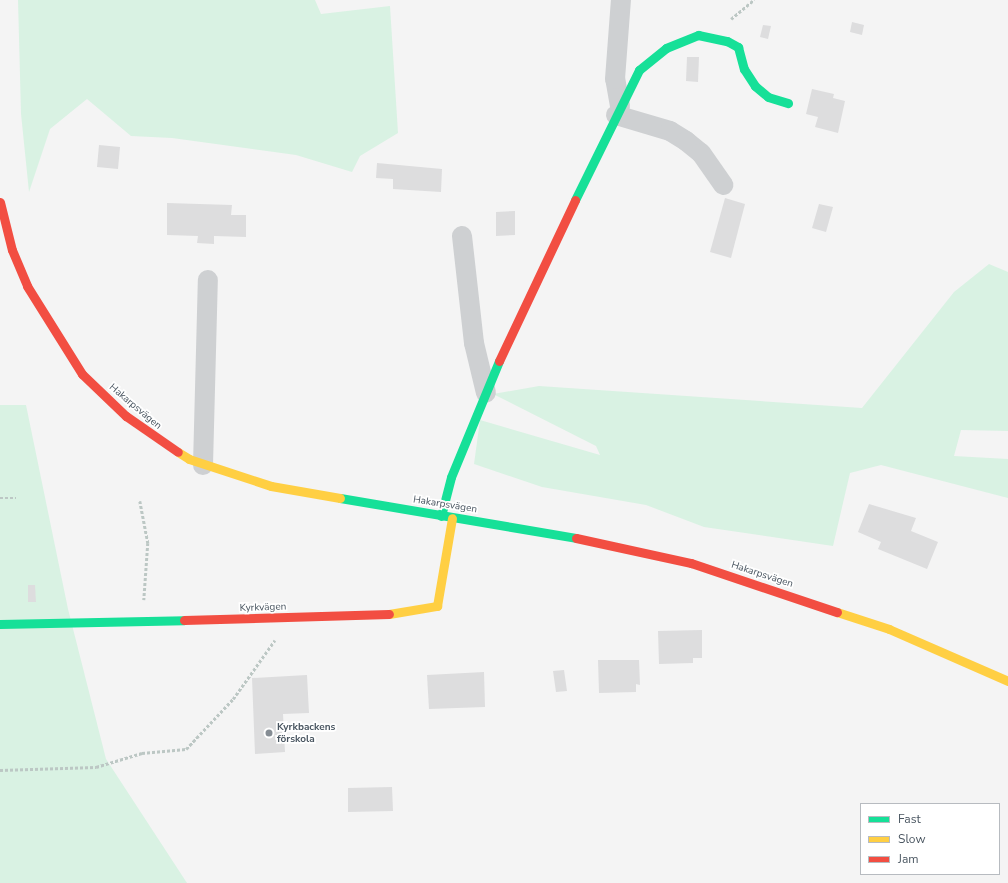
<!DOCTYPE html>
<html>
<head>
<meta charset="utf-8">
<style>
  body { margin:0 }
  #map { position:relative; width:1008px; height:883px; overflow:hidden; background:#f4f4f4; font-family:"Nunito Sans",sans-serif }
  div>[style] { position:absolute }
  .green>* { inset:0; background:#d9f2e3 }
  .building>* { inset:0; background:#ddddde }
  .path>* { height:2.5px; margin-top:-1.25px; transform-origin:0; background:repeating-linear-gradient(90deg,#bcc7c4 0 3px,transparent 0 5px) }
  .street>* { height:20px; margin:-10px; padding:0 10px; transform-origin:10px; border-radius:10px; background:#ced0d2 }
  .fast>* { height:9px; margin:-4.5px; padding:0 4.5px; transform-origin:4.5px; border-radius:4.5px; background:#16e098 }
  .slow>* { height:9px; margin:-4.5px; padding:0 4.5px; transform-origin:4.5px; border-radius:4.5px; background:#ffcf43 }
  .jam>* { height:9px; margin:-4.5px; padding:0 4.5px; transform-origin:4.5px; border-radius:4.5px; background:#f24e42 }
  .dots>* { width:11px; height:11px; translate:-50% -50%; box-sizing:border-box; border:2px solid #fff; border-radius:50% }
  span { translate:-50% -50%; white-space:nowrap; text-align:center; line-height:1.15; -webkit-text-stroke:3.5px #fff; paint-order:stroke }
  .street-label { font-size:10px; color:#4a5661 }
  .poi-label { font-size:10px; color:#4a5661; font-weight:700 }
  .left { translate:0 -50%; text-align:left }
  .legend { position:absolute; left:860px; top:803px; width:140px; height:72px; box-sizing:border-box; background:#fff; border:1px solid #b7bbc0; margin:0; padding:5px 7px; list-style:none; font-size:12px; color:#4a5661 }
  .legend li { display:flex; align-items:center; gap:8px; height:20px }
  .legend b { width:20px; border:1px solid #b7bbc0 }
</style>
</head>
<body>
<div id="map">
  <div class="green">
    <i style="clip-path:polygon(18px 0,315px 0,321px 14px,390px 6px,398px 133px,360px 156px,352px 172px,296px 155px,172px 138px,131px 136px,87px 99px,50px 129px,29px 192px,21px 114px)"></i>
    <i style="clip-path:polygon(989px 264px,1008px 272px,1008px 431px,961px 430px,954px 456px,1008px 459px,1008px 498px,881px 465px,850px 473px,833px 546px,704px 527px,646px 505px,542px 487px,474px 464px,480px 420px,600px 455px,596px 446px,493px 394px,539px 386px,862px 408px,954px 292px)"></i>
    <i style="clip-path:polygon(0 405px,26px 405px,68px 609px,106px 759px,187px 883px,0 883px)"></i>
  </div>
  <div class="building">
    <i style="clip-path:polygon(852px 22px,864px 25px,862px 35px,850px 32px)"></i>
    <i style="clip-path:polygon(763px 25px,771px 26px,768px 39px,760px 37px)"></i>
    <i style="clip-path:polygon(687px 57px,699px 57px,698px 82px,686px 81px)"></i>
    <i style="clip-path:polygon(812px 89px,834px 94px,833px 98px,845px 101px,838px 133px,815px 127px,818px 117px,806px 114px)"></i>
    <i style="clip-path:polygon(99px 145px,120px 147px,118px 169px,97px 167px)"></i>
    <i style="clip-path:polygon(377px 163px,442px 169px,441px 192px,393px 189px,393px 179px,376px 178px)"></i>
    <i style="clip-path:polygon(725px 198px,745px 204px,731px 258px,710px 252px)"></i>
    <i style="clip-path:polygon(167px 203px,232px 205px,231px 215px,246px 215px,246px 237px,214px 236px,214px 244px,197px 243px,198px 236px,167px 235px)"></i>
    <i style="clip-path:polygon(819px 204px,833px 207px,826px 232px,812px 228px)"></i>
    <i style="clip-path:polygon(515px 211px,515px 235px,496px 236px,496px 212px)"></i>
    <i style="clip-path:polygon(869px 504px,916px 518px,911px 531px,938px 542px,927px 569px,878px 549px,881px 542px,858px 532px)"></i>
    <i style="clip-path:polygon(28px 585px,35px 585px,36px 602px,28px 602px)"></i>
    <i style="clip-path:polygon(702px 630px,702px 658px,693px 658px,693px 663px,659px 664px,658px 631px)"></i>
    <i style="clip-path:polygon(598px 660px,639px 660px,640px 685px,636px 684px,636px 692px,599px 693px)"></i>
    <i style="clip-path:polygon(564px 670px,567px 691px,556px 692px,553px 671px)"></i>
    <i style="clip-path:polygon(484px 672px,485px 707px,429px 709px,427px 675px)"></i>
    <i style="clip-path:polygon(307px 675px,309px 713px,283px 714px,285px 752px,255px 754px,252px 678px)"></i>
    <i style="clip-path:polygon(392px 787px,393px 811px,348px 812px,348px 788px)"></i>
  </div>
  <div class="path">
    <i style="left:731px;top:19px;width:30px;rotate:-40deg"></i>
    <i style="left:0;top:498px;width:16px"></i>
    <i style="left:140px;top:501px;width:43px;rotate:79.2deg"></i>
    <i style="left:148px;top:543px;width:57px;rotate:94deg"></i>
    <i style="left:0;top:770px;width:96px;rotate:-1.8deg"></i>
    <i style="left:96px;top:767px;width:48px;rotate:-16.9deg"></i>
    <i style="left:142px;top:753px;width:44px;rotate:-5.2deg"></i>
    <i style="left:186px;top:749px;width:69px;rotate:-46.8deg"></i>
    <i style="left:233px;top:699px;width:72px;rotate:-54.6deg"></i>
  </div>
  <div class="street">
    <i style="left:620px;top:106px;width:27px;rotate:-100deg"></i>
    <i style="left:615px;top:79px;width:79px;rotate:-85.7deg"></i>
    <i style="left:616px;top:115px;width:56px;rotate:16.5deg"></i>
    <i style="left:670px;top:131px;width:19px;rotate:32deg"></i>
    <i style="left:686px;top:141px;width:19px;rotate:39deg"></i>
    <i style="left:701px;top:153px;width:39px;rotate:55deg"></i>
    <i style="left:462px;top:236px;width:108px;rotate:83.6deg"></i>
    <i style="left:474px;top:343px;width:51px;rotate:76.5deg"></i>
    <i style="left:203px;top:465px;width:185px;rotate:-88.5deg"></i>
  </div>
  <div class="fast">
    <i style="left:575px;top:200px;width:145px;rotate:-63.8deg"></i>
    <i style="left:639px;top:70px;width:35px;rotate:-39deg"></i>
    <i style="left:666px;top:48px;width:35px;rotate:-22deg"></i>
    <i style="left:698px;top:35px;width:30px;rotate:12deg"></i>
    <i style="left:727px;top:41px;width:13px;rotate:29deg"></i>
    <i style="left:738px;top:47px;width:23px;rotate:75deg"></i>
    <i style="left:744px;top:69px;width:20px;rotate:57deg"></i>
    <i style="left:755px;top:86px;width:17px;rotate:40deg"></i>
    <i style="left:768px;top:97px;width:21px;rotate:17deg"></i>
    <i style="left:340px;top:498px;width:239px;rotate:9.6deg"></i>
    <i style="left:441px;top:516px;width:40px;rotate:-75.6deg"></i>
    <i style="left:451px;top:477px;width:126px;rotate:-67.5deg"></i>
    <i style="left:0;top:624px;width:184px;rotate:-1.2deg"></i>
  </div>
  <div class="slow">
    <i style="left:178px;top:452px;width:13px;rotate:32deg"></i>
    <i style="left:189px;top:459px;width:86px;rotate:18.2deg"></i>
    <i style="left:271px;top:486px;width:70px;rotate:9.9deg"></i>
    <i style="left:837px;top:612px;width:55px;rotate:18.1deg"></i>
    <i style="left:889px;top:629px;width:130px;rotate:23.6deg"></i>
    <i style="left:389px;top:614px;width:49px;rotate:-9.5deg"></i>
    <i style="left:437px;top:606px;width:89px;rotate:-80.3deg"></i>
  </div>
  <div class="jam">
    <i style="left:0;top:202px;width:49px;rotate:76deg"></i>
    <i style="left:12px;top:250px;width:39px;rotate:67deg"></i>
    <i style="left:27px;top:286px;width:104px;rotate:58deg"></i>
    <i style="left:82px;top:374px;width:61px;rotate:43.7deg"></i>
    <i style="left:126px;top:416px;width:63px;rotate:34.7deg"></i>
    <i style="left:499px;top:361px;width:178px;rotate:-64.7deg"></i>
    <i style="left:576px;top:538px;width:118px;rotate:12.3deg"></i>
    <i style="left:691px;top:563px;width:154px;rotate:18.6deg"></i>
    <i style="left:184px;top:620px;width:205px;rotate:-1.7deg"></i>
  </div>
  <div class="dots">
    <i style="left:269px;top:733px;background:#868d94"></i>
  </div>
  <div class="street-label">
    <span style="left:135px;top:407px;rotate:40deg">Hakarpsvägen</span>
    <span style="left:445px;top:505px;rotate:9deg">Hakarpsvägen</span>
    <span style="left:762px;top:575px;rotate:18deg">Hakarpsvägen</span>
    <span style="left:263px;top:608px;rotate:-2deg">Kyrkvägen</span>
  </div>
  <div class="poi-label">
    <span class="left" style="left:277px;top:733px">Kyrkbackens<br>förskola</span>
  </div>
  <ul class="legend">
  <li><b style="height:5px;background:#16e098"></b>Fast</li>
  <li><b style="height:5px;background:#ffcf43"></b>Slow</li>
  <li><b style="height:5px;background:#f24e42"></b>Jam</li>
  </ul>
</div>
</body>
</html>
